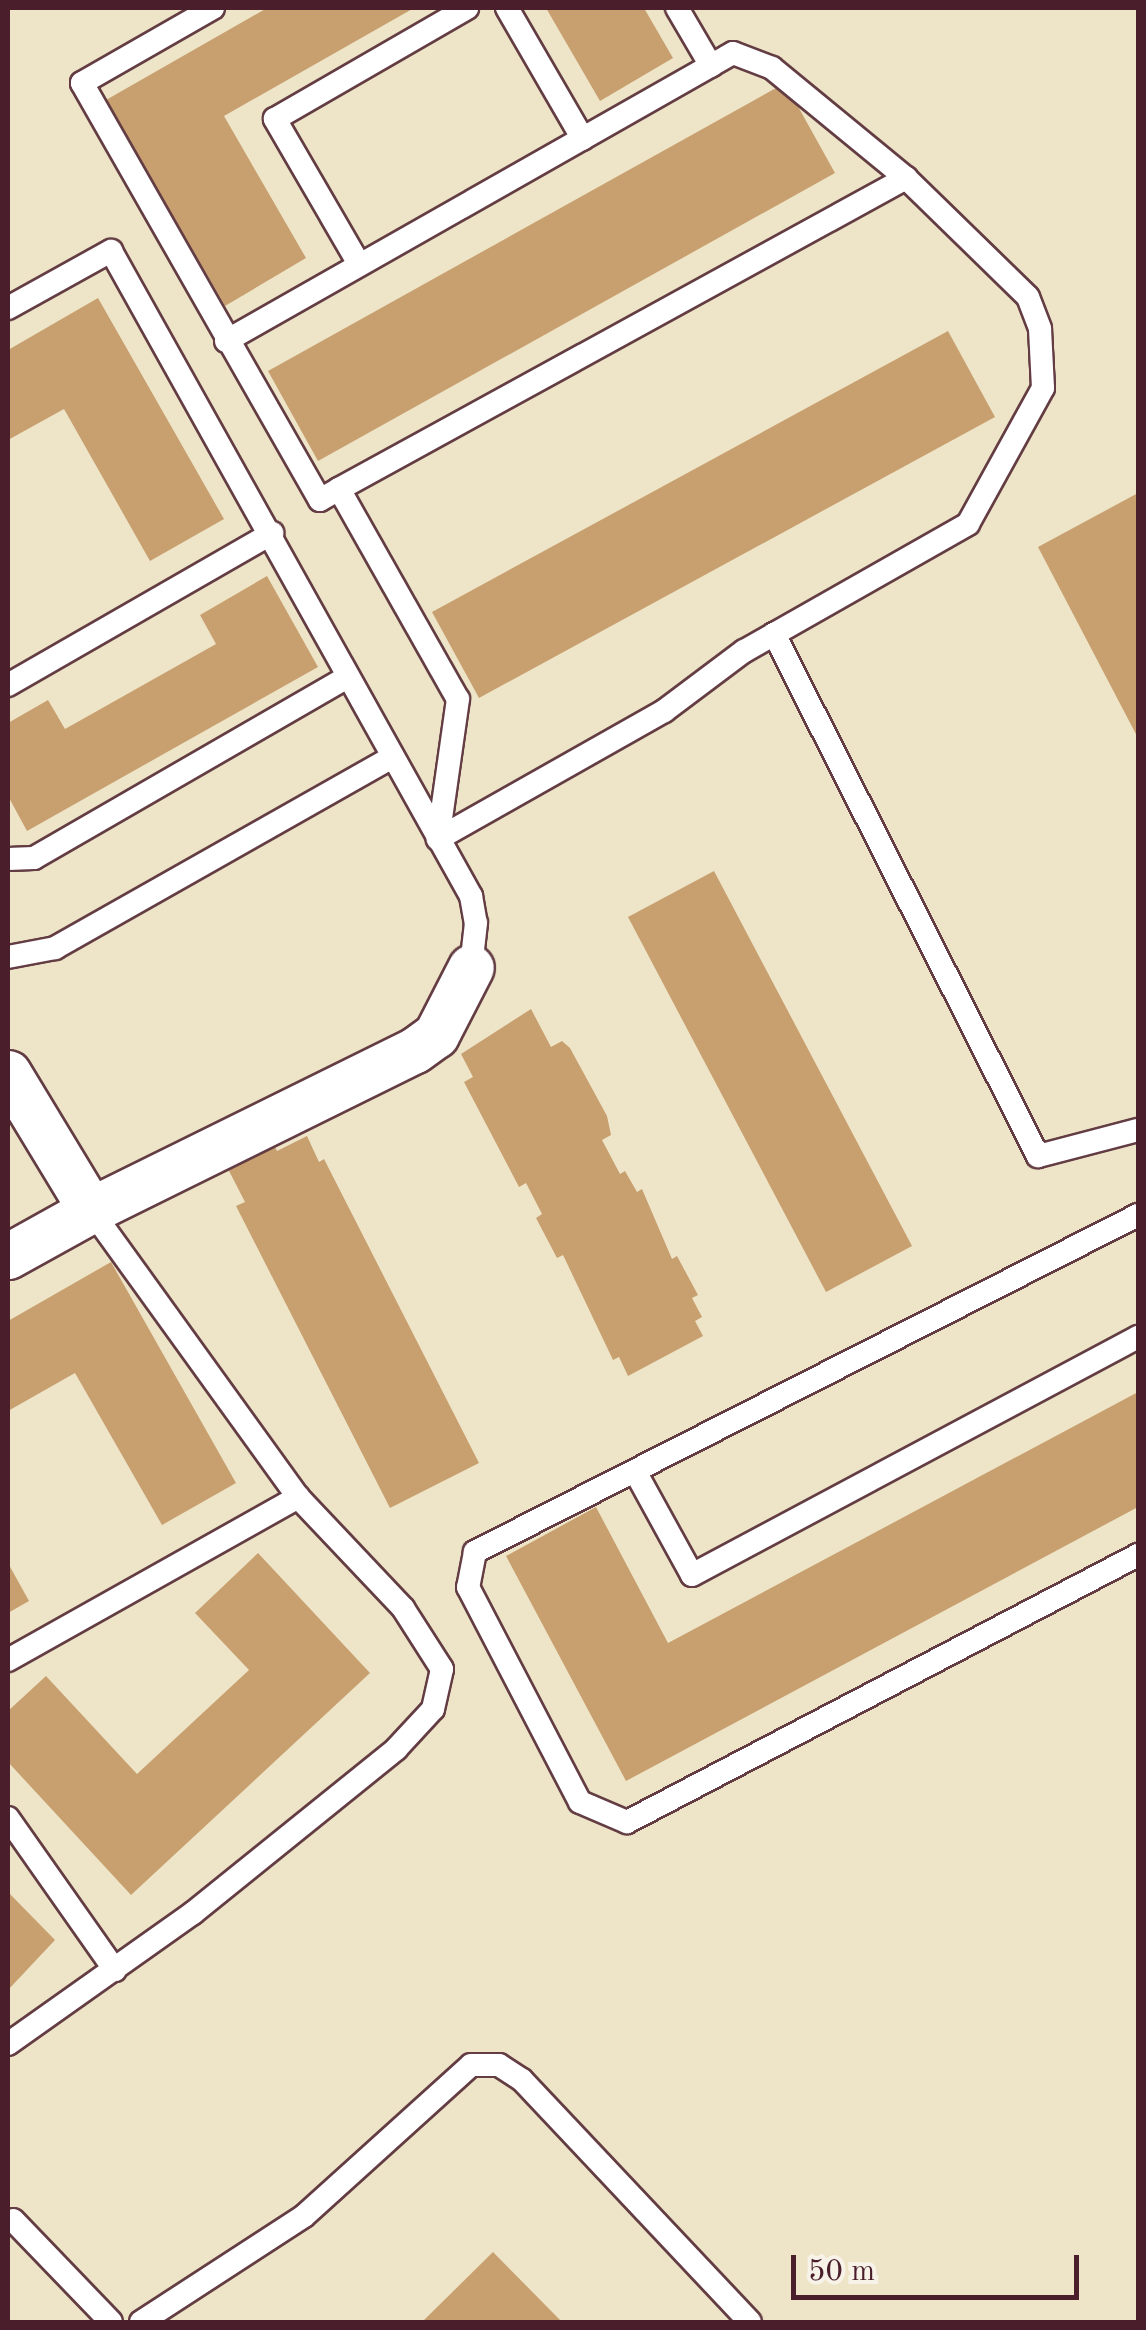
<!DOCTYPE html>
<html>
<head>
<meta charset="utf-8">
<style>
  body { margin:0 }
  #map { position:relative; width:1146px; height:2330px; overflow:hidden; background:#eee5c8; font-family:"Old Standard TT",serif }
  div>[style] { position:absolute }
  .building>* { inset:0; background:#c8a070 }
  .roads { filter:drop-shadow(2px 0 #633d43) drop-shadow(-2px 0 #633d43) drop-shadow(0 2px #633d43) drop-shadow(0 -2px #633d43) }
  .service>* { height:22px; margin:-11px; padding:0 11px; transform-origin:11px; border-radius:11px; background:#fff }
  .minor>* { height:45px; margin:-22.5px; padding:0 22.5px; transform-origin:22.5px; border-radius:22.5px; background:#fff }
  span { translate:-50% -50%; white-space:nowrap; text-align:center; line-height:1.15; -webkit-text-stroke:8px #f7f3e8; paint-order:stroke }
  .frame { position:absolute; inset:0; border:10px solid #4a1f2b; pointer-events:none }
  .scale { position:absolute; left:791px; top:2255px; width:288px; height:45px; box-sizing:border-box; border:5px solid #4a1f2b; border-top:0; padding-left:12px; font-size:30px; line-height:35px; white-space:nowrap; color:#4a1f2b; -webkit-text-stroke:8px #f7f3e8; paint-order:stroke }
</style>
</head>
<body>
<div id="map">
  <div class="building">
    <i style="clip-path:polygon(267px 8px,414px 8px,224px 116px,306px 258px,225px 306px,106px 100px)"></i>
    <i style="clip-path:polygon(546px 8px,644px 8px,673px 58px,600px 101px)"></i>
    <i style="clip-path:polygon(785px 83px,835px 173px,318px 461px,268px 371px)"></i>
    <i style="clip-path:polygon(98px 298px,224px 519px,150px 561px,64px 409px,8px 440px,8px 350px)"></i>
    <i style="clip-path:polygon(948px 331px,995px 417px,479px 698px,432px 612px)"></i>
    <i style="clip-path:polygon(1138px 493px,1138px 738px,1038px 547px)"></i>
    <i style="clip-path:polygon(267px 576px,318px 667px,27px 831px,8px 796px,8px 723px,48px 700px,65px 729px,216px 644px,200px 615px)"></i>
    <i style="clip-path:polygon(714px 871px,912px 1246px,826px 1292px,628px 917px)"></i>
    <i style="clip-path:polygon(531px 1009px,551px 1047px,562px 1041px,570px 1048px,607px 1116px,611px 1135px,602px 1140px,620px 1174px,625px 1171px,637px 1192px,642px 1189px,672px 1259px,677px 1256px,698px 1295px,692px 1298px,702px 1317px,695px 1321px,703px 1336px,628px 1376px,619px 1357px,613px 1360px,563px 1255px,557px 1258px,536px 1218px,542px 1214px,526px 1183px,519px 1187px,464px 1082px,473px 1077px,461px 1054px)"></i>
    <i style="clip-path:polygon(307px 1136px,319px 1162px,324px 1159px,479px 1463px,390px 1508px,236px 1206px,245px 1202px,227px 1167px,273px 1143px,277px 1151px)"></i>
    <i style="clip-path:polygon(111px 1262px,236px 1483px,162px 1525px,75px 1373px,8px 1411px,8px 1321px)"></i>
    <i style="clip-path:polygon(1138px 1392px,1138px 1507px,626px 1781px,506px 1556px,596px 1507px,668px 1643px)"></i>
    <i style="clip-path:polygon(258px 1553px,370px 1673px,131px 1895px,8px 1762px,8px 1711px,46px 1676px,137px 1774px,249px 1670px,195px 1613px)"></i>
    <i style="clip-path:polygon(8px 1563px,29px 1601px,8px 1613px)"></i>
    <i style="clip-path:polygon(8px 1892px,55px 1940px,8px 1990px)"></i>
    <i style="clip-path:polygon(493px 2252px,562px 2322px,422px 2322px)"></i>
  </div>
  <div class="roads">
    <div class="service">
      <i style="left:213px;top:8px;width:151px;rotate:150.2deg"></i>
      <i style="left:82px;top:83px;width:480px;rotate:60.3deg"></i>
      <i style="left:320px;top:500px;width:22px;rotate:-30deg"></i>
      <i style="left:339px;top:489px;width:241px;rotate:60.5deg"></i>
      <i style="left:458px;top:699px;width:141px;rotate:98.1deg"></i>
      <i style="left:507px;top:8px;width:151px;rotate:59.9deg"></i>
      <i style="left:677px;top:8px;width:67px;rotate:59.6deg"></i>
      <i style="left:359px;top:264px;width:168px;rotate:-120.1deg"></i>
      <i style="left:275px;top:119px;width:222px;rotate:-30deg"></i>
      <i style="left:8px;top:308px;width:118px;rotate:-29deg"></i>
      <i style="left:111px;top:251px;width:739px;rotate:60.83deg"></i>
      <i style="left:471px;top:896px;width:27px;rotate:80deg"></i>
      <i style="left:476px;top:923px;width:44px;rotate:96.5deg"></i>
      <i style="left:226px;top:341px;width:583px;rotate:-29.6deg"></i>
      <i style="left:733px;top:53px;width:42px;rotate:21deg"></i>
      <i style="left:772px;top:68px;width:173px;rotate:39.4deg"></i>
      <i style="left:906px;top:178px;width:170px;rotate:44.3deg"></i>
      <i style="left:1028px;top:297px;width:34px;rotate:69deg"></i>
      <i style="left:1040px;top:329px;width:59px;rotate:87.1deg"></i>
      <i style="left:1043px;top:388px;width:155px;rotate:118.9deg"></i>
      <i style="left:968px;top:524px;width:257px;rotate:150.4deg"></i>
      <i style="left:744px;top:651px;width:100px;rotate:143.1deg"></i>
      <i style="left:664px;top:711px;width:260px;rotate:150.5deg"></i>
      <i style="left:339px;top:489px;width:647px;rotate:-28.74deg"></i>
      <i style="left:774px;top:634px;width:585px;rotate:63.17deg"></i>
      <i style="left:1038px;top:1156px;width:103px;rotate:-14.6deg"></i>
      <i style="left:8px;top:685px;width:305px;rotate:-29.9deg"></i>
      <i style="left:8px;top:859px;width:26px;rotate:-2deg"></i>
      <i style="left:34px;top:858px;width:362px;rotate:-30deg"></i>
      <i style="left:8px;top:957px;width:48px;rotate:-10.8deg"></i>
      <i style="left:55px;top:948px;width:388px;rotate:-29.5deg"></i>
      <i style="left:1138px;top:1215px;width:744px;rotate:153.06deg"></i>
      <i style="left:475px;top:1552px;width:36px;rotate:101deg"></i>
      <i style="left:468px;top:1587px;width:242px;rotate:62.5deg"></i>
      <i style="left:580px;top:1802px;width:51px;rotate:23.1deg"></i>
      <i style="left:627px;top:1822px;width:577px;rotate:-27.59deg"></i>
      <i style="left:636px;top:1473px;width:116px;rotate:61.2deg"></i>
      <i style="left:692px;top:1575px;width:506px;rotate:-28.09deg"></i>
      <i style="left:8px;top:1660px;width:333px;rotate:-29.3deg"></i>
      <i style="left:298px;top:1497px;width:354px;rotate:-125.8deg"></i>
      <i style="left:8px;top:1818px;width:186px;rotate:54.9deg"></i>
      <i style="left:8px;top:2044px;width:227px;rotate:-35.3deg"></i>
      <i style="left:193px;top:1913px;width:261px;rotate:-38.9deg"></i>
      <i style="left:396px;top:1749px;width:54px;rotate:-47.2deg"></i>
      <i style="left:433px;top:1709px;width:41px;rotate:-77.3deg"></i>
      <i style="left:442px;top:1669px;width:72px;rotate:-122.6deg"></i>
      <i style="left:403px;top:1608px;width:153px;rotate:-133.4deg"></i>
      <i style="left:13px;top:2220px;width:141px;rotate:46.1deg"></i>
      <i style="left:141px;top:2322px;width:194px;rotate:-33deg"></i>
      <i style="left:304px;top:2216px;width:225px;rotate:-42.1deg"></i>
      <i style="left:471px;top:2065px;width:28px"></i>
      <i style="left:499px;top:2065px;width:27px;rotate:33deg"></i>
      <i style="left:522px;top:2080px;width:332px;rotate:46.7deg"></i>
    </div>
    <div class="minor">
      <i style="left:8px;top:1073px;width:160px;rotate:58.8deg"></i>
      <i style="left:91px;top:1210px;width:95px;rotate:151deg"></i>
      <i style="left:91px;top:1210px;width:361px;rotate:-26.3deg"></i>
      <i style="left:415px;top:1050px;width:26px;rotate:-36deg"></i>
      <i style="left:436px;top:1035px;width:76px;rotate:-62.8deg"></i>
    </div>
  </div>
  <div class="frame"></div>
  <div class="scale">50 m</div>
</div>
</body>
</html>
